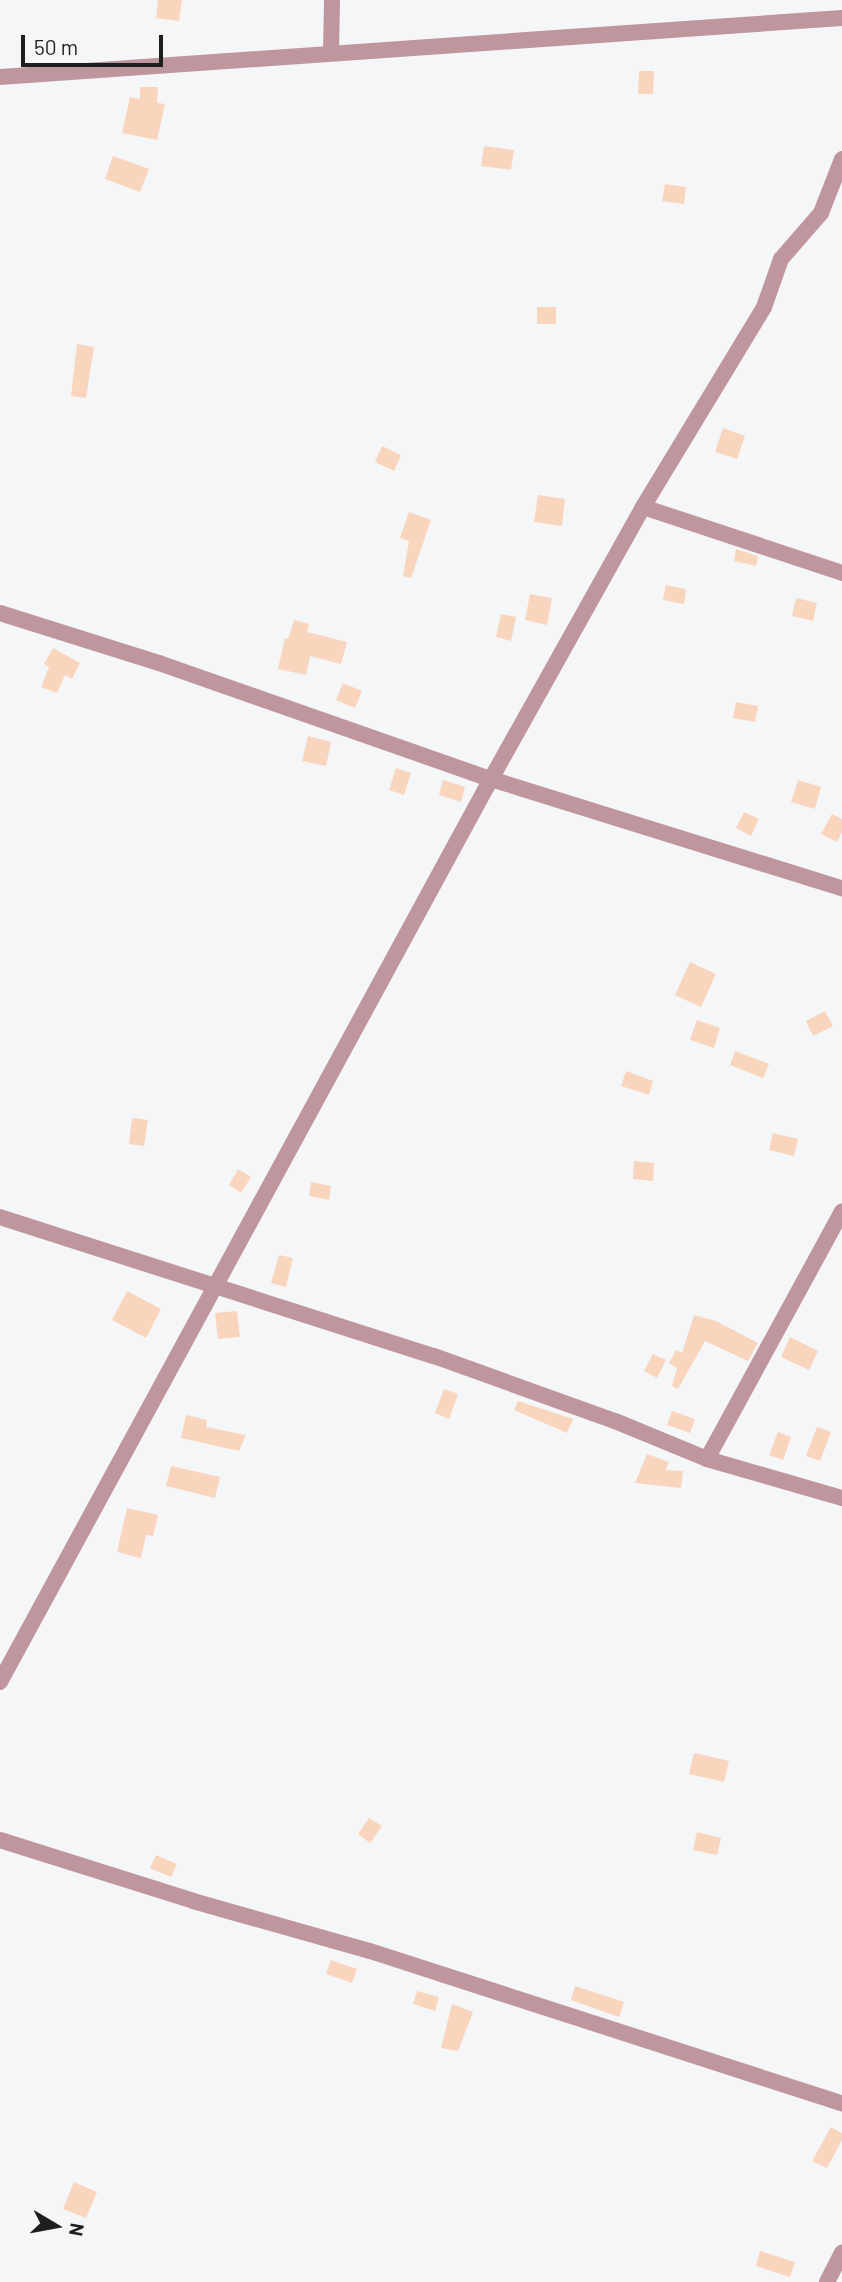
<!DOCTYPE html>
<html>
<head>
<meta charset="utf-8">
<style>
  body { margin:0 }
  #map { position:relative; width:842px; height:2282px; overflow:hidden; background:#f4f6f8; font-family:Barlow,sans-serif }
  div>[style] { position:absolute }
  .building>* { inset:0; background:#f9d5bd }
  .minor>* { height:16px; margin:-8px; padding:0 8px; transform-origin:8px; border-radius:8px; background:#bf969e }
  span { translate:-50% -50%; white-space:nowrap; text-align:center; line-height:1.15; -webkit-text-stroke:7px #f4f6f8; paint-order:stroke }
  .north { position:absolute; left:21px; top:2191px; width:70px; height:70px; -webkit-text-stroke:5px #f4f6f8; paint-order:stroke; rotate:100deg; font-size:19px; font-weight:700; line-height:28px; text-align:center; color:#1e1e1f }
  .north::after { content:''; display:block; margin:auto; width:24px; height:32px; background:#1e1e1f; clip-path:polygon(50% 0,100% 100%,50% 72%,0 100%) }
  .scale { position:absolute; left:21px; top:35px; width:142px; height:32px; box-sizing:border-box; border:4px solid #1e1e1f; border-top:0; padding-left:9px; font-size:21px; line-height:24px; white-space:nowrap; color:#1e1e1f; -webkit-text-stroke:5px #f4f6f8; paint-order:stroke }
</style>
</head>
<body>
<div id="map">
  <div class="building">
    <i style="clip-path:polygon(158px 0,182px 0,179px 21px,156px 18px)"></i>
    <i style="clip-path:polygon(639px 71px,654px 71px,653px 94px,638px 94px)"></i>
    <i style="clip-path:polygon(140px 87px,158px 87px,157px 103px,165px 104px,157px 140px,122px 133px,130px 97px,140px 99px)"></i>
    <i style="clip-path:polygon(484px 146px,514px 150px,511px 170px,481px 166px)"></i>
    <i style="clip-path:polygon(113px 156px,149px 169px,140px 192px,105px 179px)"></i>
    <i style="clip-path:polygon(665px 184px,686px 187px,684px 204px,662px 201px)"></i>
    <i style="clip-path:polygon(537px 307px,556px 307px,556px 324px,537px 324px)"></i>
    <i style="clip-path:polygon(77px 344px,94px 347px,86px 398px,71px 396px)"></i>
    <i style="clip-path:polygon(723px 428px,745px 436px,737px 459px,715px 452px)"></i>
    <i style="clip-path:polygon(382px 446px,401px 455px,394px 471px,375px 462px)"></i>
    <i style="clip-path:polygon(538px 495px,565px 499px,562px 526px,534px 522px)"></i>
    <i style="clip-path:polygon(409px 512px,431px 520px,411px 578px,403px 576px,409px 541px,400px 538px)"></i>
    <i style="clip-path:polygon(736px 549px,758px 556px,756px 566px,734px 561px)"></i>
    <i style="clip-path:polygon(666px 585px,686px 589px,684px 604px,663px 600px)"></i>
    <i style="clip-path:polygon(530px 594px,552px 598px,547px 625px,525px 620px)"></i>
    <i style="clip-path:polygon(796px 598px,817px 603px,813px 621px,792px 616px)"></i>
    <i style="clip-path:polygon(501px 614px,516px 617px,511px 641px,496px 637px)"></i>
    <i style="clip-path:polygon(294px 620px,309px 624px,307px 632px,347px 642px,341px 664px,310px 656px,306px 675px,278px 669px,285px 638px,288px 639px)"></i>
    <i style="clip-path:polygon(53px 648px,80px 663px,72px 679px,65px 675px,57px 693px,41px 687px,49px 667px,44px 664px)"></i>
    <i style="clip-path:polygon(343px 683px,362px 691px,355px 708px,336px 700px)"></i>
    <i style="clip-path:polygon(736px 702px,758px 706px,755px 722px,733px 718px)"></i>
    <i style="clip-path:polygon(308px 736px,331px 742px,326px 766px,302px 761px)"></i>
    <i style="clip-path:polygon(396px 768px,411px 773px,404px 795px,389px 790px)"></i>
    <i style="clip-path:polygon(443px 780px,465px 787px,461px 802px,439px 795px)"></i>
    <i style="clip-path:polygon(798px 780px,821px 787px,815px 809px,791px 802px)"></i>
    <i style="clip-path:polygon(744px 812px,759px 819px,751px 836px,736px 828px)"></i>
    <i style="clip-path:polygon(832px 814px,842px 819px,842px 832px,837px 842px,821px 834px)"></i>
    <i style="clip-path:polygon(690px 962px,716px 974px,701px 1007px,675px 995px)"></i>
    <i style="clip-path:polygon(825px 1011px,833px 1026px,813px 1036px,806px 1021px)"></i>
    <i style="clip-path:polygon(697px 1020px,720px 1028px,714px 1048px,690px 1040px)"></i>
    <i style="clip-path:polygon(735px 1051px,769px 1064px,763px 1078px,730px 1065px)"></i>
    <i style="clip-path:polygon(626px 1071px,653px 1081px,649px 1095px,621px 1086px)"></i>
    <i style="clip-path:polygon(132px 1118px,148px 1120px,144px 1146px,129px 1144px)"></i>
    <i style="clip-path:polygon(773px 1133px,798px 1139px,794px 1156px,769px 1150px)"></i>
    <i style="clip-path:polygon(634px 1161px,654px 1163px,653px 1181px,633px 1179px)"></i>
    <i style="clip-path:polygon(238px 1169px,251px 1177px,241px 1193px,229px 1185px)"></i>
    <i style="clip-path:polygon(311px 1182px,331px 1186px,329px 1200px,309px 1196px)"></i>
    <i style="clip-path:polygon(279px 1255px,293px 1258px,286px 1287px,271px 1283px)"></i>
    <i style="clip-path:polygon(127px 1291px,161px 1309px,146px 1338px,112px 1320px)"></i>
    <i style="clip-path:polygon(237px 1311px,240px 1337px,218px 1339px,215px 1313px)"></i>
    <i style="clip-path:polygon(694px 1315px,716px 1321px,758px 1343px,748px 1361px,705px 1341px,678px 1389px,672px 1386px,677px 1368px,669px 1363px,676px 1350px,682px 1353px)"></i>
    <i style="clip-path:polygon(790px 1337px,818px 1351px,809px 1370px,781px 1357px)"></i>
    <i style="clip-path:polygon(653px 1354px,666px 1360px,657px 1378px,644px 1371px)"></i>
    <i style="clip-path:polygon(444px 1389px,458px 1394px,449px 1419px,435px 1413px)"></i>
    <i style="clip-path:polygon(518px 1401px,573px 1419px,567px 1433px,514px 1410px)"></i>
    <i style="clip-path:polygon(672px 1411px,695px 1419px,690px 1433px,667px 1425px)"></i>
    <i style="clip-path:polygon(186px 1415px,207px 1420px,206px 1427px,246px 1435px,239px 1451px,181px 1438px)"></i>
    <i style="clip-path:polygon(817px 1427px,831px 1432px,820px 1461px,806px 1456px)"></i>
    <i style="clip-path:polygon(778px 1432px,791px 1437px,783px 1460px,769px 1455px)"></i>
    <i style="clip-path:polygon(647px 1454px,669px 1462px,666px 1470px,683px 1471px,681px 1488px,635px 1483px)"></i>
    <i style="clip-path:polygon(171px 1466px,220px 1477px,215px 1498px,166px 1486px)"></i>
    <i style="clip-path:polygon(127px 1508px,158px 1515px,153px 1536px,146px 1535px,141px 1558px,117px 1552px)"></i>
    <i style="clip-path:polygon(694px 1753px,729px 1761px,724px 1782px,689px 1774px)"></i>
    <i style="clip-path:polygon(369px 1818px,382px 1826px,370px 1843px,358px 1834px)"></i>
    <i style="clip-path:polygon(697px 1832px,721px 1838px,717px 1855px,693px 1850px)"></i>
    <i style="clip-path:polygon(156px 1855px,177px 1864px,171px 1877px,150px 1868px)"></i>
    <i style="clip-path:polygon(331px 1960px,357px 1969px,352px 1983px,326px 1974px)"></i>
    <i style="clip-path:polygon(575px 1986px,624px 2002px,619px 2017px,571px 2000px)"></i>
    <i style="clip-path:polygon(417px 1991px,439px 1997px,435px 2011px,413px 2004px)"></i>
    <i style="clip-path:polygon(452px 2004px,473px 2012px,458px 2051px,441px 2048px)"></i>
    <i style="clip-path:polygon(831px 2127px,842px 2133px,842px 2140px,827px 2168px,812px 2161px)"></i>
    <i style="clip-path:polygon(74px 2182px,97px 2192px,86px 2218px,63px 2209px)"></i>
    <i style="clip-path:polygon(760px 2251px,795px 2262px,790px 2277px,756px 2266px)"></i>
  </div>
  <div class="minor">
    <i style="left:331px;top:53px;width:53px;rotate:-88.9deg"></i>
    <i style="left:0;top:77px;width:844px;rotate:-4.01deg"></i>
    <i style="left:643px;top:507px;width:210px;rotate:18.3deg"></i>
    <i style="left:0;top:613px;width:167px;rotate:17.5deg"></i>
    <i style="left:159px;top:663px;width:352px;rotate:19.3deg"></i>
    <i style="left:491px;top:779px;width:368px;rotate:17.3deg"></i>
    <i style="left:0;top:1217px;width:456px;rotate:17.8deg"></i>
    <i style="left:434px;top:1356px;width:192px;rotate:19.8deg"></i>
    <i style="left:615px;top:1421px;width:100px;rotate:22.4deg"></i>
    <i style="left:707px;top:1459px;width:141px;rotate:16.1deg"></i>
    <i style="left:707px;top:1459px;width:282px;rotate:-61.4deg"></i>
    <i style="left:0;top:1682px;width:1028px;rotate:-61.47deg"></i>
    <i style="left:491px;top:779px;width:312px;rotate:-60.8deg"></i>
    <i style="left:643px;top:507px;width:234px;rotate:-58.8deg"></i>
    <i style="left:764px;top:307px;width:51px;rotate:-70.5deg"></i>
    <i style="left:781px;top:259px;width:61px;rotate:-49deg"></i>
    <i style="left:821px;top:213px;width:58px;rotate:-68.7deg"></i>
    <i style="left:0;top:1840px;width:202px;rotate:17.5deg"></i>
    <i style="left:193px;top:1901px;width:184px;rotate:15.8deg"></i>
    <i style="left:370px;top:1951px;width:496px;rotate:17.9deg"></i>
    <i style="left:827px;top:2282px;width:33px;rotate:-63deg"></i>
  </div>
  <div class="north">N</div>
  <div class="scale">50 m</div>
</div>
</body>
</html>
